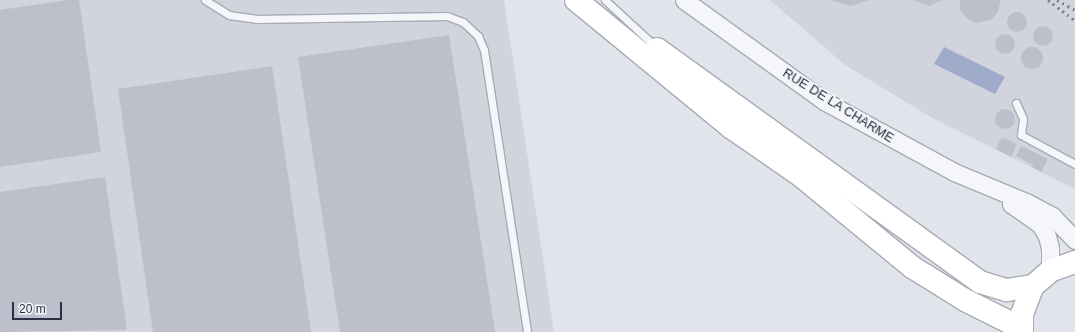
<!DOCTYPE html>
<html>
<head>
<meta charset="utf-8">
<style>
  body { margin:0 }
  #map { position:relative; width:1075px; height:332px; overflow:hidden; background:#e2e4eb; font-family:Helvetica,sans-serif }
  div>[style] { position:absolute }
  .built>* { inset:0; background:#d1d3dd }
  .water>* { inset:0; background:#9eabcb }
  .building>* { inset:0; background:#bdbfcb }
  .round { border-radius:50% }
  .roads { filter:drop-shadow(1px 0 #a7aab5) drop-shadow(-1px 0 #a7aab5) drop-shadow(0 1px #a7aab5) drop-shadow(0 -1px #a7aab5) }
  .service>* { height:7px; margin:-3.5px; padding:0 3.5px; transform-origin:3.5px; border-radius:3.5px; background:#f5f6f9 }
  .tertiary>* { height:17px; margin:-8.5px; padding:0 8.5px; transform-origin:8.5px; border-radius:8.5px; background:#f5f6f9 }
  .primary>* { height:22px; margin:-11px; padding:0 11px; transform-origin:11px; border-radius:11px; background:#fff }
  .rail>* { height:3px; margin-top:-1.5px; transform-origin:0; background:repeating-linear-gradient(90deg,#7c8095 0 2px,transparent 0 6px) }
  span { translate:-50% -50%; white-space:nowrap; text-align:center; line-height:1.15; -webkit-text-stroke:4px #f2f4f8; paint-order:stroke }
  .street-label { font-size:13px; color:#2a2f43 }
  .scale { position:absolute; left:12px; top:302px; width:50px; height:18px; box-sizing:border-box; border:2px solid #2a2f43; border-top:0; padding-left:5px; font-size:12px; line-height:14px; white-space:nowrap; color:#2a2f43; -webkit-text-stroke:3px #f2f4f8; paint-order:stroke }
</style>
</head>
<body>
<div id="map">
  <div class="built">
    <i style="clip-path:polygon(0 0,504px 0,554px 332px,0 332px)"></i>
    <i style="clip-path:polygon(770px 0,1075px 0,1075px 189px,934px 119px,845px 65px)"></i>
  </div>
  <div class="water">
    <i style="clip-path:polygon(944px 47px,1005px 77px,995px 94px,934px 64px)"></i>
  </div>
  <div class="building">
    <i style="clip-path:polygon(68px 0,79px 0,101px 152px,0 167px,0 10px)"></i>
    <i style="clip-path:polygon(830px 0,869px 0,851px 6px)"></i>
    <i style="clip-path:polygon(914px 0,942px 0,929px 6px)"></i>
    <i style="clip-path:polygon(960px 0,1000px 0,1000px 3px,998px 12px,991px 20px,976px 23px,965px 17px,960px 9px)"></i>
    <i class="round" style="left:1007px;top:12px;width:20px;height:20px"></i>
    <i class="round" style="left:1033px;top:26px;width:20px;height:20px"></i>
    <i class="round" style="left:995px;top:34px;width:20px;height:20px"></i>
    <i style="clip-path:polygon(449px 35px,495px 332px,340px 332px,298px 57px)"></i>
    <i class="round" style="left:1021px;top:47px;width:22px;height:22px"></i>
    <i style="clip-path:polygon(272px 66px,311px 332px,153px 332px,118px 89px)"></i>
    <i class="round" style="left:995px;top:109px;width:20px;height:20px"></i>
    <i style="clip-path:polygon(1002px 137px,1017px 144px,1011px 157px,996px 149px)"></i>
    <i style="clip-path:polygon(1021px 146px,1048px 159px,1041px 172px,1032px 167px,1033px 165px,1016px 156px)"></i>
    <i style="clip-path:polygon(105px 177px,127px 330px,0 332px,0 192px)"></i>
  </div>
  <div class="roads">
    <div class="service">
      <i style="left:205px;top:0;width:28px;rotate:32deg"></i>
      <i style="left:229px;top:15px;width:27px;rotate:8deg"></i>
      <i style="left:256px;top:19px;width:191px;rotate:-0.9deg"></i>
      <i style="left:447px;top:16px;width:17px;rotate:21deg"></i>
      <i style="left:463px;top:22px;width:21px;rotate:43deg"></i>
      <i style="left:478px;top:36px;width:15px;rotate:67deg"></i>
      <i style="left:484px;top:50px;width:285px;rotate:81.3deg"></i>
      <i style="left:605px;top:0;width:71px;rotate:42.7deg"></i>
      <i style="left:1016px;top:103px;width:17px;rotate:66deg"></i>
      <i style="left:1023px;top:119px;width:16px;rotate:97deg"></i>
      <i style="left:1021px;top:135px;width:61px;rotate:28.2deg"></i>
    </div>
    <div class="tertiary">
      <i style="left:684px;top:0;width:173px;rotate:35.8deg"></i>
      <i style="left:824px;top:101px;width:148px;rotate:28.6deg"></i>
      <i style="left:954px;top:172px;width:78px;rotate:22.6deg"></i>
      <i style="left:1026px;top:202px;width:30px;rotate:28deg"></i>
      <i style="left:1052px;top:216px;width:33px;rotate:46deg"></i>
      <i style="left:1011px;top:204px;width:35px;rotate:35deg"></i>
      <i style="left:1040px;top:224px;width:14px;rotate:60deg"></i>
      <i style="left:1047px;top:236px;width:12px;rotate:76deg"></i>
      <i style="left:1050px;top:248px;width:23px;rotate:90deg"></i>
    </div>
    <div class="primary">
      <i style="left:576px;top:0;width:202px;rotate:39.4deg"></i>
      <i style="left:732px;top:128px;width:83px;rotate:34.7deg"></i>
      <i style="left:800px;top:175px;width:145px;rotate:39.4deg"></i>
      <i style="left:912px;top:267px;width:62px;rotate:31.9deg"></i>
      <i style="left:965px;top:300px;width:63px;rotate:26.6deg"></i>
      <i style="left:657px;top:49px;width:398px;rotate:35.8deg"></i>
      <i style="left:980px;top:282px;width:28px;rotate:17deg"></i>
      <i style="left:1007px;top:290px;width:26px;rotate:-9deg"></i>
      <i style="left:1022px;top:332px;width:18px;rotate:-90deg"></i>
      <i style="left:1022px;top:314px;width:30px;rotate:-69deg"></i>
      <i style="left:1033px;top:286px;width:23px;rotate:-41deg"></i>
      <i style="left:1050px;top:271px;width:27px;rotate:-20deg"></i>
    </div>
  </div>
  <div class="rail">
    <i style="left:1048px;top:0;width:34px;rotate:37deg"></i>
    <i style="left:1057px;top:0;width:21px;rotate:29deg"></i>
  </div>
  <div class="street-label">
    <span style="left:838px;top:106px;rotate:32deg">RUE DE LA CHARME</span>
  </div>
  <div class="scale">20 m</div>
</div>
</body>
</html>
